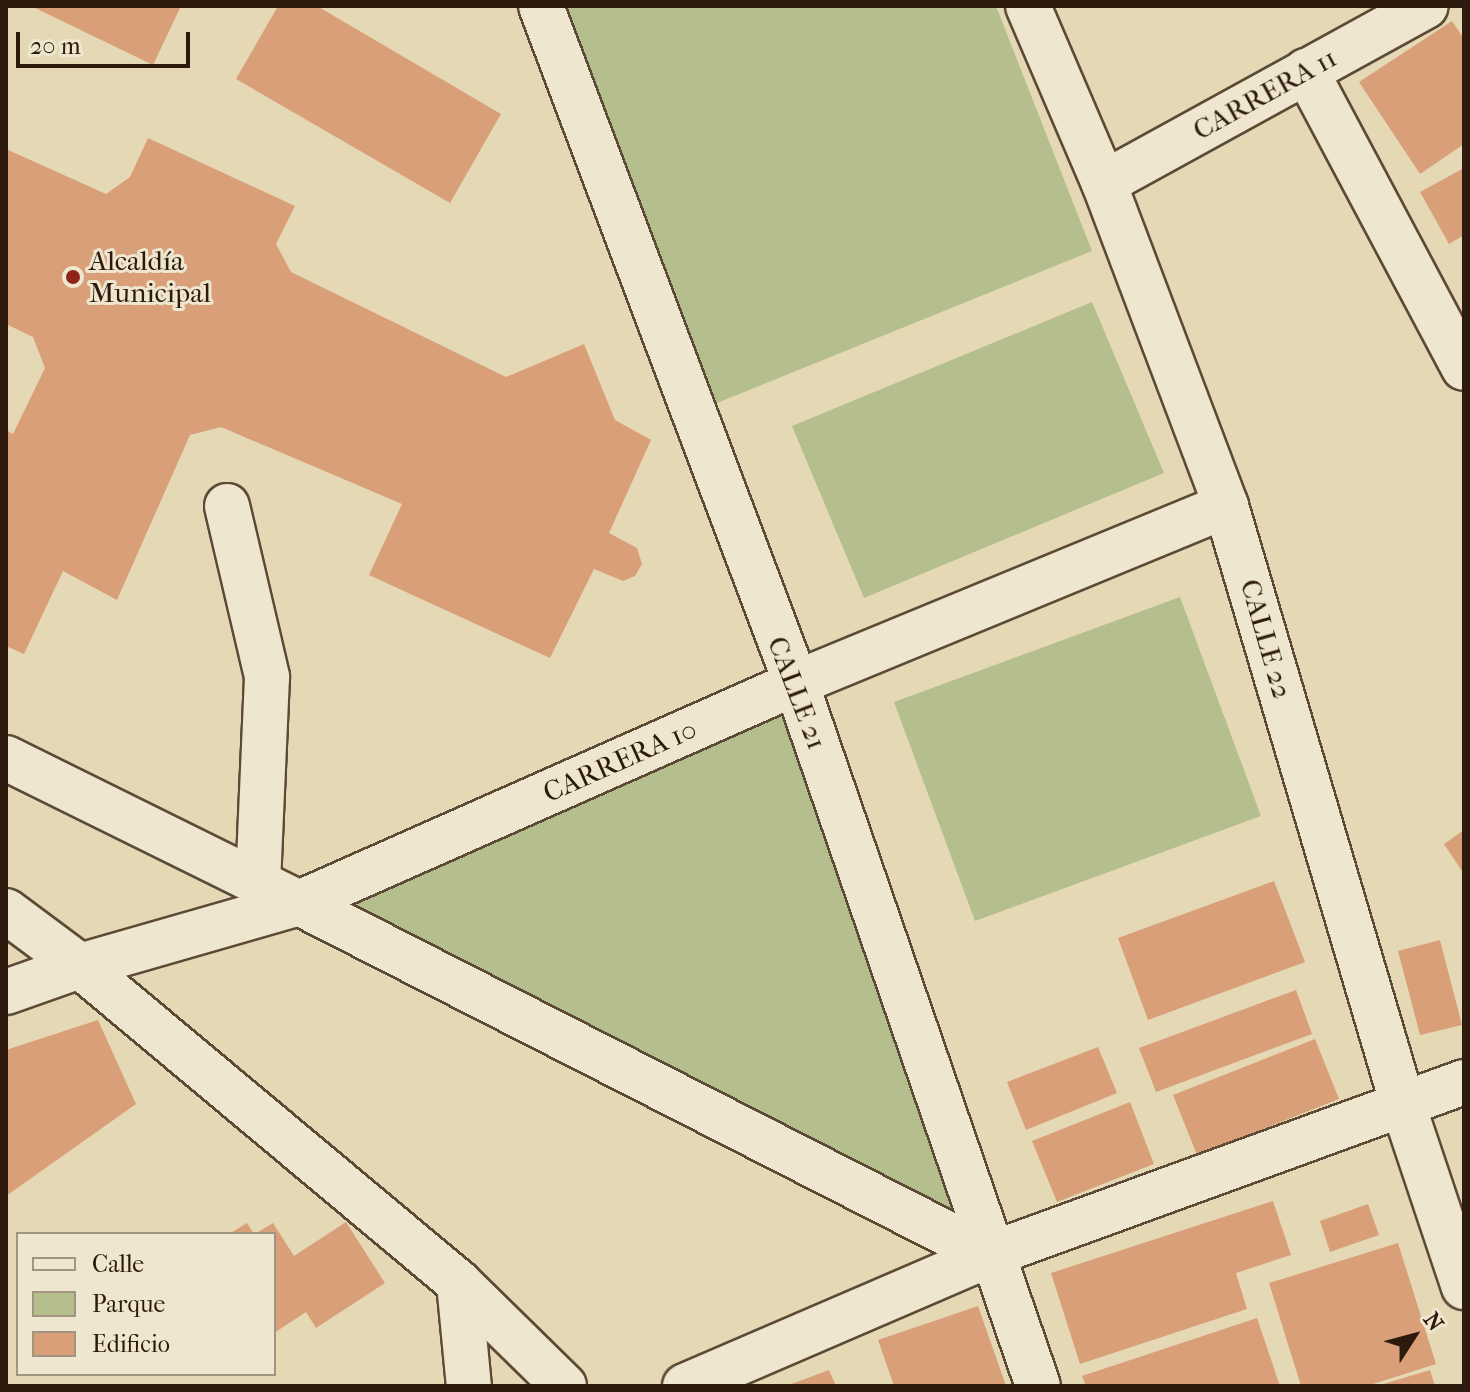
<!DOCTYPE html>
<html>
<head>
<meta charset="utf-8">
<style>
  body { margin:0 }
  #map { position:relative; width:1470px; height:1392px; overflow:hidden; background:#e5d9b5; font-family:"IM FELL French Canon",serif }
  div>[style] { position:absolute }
  .green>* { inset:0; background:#b5bf8d }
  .building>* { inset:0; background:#d99f79 }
  .roads { filter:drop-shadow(2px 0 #5c4a37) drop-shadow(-2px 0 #5c4a37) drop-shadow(0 2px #5c4a37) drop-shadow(0 -2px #5c4a37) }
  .minor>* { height:44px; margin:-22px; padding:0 22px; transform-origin:22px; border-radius:22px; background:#eee6cf }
  .tertiary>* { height:44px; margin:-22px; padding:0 22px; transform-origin:22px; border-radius:22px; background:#eee6cf }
  .dots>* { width:22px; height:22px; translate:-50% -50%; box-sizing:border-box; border:4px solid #eee6cf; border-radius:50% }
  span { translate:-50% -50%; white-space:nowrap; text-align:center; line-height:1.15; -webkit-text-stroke:6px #eee6cf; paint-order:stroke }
  .street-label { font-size:28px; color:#2e1a0d }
  .poi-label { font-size:28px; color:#2e1a0d }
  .left { translate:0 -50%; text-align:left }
  .frame { position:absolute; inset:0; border:8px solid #2e1a0d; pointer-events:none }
  .legend { position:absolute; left:16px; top:1232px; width:260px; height:144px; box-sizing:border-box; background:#eee6cf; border:2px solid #a19481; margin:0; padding:10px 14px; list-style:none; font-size:24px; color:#2e1a0d }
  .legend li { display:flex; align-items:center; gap:16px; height:40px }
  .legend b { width:40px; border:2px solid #a19481 }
  .north { position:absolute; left:1374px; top:1296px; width:80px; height:80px; -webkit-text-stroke:6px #eee6cf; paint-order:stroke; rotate:54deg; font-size:22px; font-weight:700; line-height:32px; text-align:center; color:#2e1a0d }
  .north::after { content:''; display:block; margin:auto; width:28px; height:36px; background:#2e1a0d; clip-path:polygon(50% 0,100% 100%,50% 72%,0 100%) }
  .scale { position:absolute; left:16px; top:32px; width:174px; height:36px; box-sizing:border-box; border:4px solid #2e1a0d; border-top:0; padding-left:10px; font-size:24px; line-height:28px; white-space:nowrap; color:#2e1a0d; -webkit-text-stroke:6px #eee6cf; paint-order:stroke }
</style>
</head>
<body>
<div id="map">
  <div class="green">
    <i style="clip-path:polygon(558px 6px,996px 6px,1092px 251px,712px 405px)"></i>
    <i style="clip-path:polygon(1092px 302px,1164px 473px,864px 598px,792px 426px)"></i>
    <i style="clip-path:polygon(1180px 597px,1261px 816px,975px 921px,894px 702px)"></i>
    <i style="clip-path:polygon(785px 704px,962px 1220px,335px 905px)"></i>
  </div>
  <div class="building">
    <i style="clip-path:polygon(31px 6px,181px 6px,153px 65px)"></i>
    <i style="clip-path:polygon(278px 6px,317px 6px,501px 114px,450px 203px,236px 79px)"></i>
    <i style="clip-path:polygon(1452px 21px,1464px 39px,1464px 144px,1420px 174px,1359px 82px)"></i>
    <i style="clip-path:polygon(148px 138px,295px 206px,276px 244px,291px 272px,506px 377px,584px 344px,615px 420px,651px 440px,609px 533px,637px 548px,642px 564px,635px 576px,623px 581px,594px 569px,550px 658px,369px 575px,402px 504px,221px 427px,190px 435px,117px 600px,63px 571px,24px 654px,6px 646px,6px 430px,13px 434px,45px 368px,33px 337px,6px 324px,6px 149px,106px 194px,130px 177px)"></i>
    <i style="clip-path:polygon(1464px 168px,1464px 235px,1449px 244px,1420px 192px)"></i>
    <i style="clip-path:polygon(1464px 830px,1464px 874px,1444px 844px)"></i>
    <i style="clip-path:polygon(1274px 881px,1305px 962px,1148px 1020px,1118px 938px)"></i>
    <i style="clip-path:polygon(1440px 940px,1462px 1025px,1420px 1035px,1398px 951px)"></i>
    <i style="clip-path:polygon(1296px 990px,1312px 1034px,1156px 1092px,1139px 1048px)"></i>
    <i style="clip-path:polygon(98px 1020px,136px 1104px,6px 1196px,6px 1050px)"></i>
    <i style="clip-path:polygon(1315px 1039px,1339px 1099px,1197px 1155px,1173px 1095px)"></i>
    <i style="clip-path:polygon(1098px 1047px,1117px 1093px,1026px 1130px,1007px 1082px)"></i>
    <i style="clip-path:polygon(1130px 1102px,1154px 1164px,1057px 1202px,1032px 1141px)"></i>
    <i style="clip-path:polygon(1273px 1201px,1291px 1255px,1236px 1273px,1247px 1309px,1080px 1364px,1051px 1273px)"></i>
    <i style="clip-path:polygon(1368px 1204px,1379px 1235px,1330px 1252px,1320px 1221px)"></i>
    <i style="clip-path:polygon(346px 1222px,385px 1283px,316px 1328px,306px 1312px,274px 1333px,274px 1234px,255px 1234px,273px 1223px,294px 1256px)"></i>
    <i style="clip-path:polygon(247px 1223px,254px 1234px,229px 1234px)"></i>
    <i style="clip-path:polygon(1398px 1243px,1436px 1364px,1367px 1386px,1301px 1386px,1269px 1283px)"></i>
    <i style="clip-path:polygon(978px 1306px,1006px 1386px,894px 1386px,878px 1340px)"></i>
    <i style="clip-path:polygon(1257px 1318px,1280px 1386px,1086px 1386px,1082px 1376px)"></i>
    <i style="clip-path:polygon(829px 1370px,836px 1386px,786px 1386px)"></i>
    <i style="clip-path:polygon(1430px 1370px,1435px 1386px,1380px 1386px,1380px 1385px)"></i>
  </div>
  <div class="roads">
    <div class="minor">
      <i style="left:541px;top:6px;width:723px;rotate:69.36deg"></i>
      <i style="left:796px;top:683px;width:743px;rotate:71deg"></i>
      <i style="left:1028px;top:6px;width:193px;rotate:66.8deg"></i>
      <i style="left:1104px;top:183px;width:345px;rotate:69.3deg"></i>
      <i style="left:1226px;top:506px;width:625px;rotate:73.54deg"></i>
      <i style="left:1403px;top:1105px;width:192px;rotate:71.5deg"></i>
      <i style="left:1306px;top:71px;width:336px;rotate:62deg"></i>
      <i style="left:1104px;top:183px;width:367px;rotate:-28.8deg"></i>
      <i style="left:227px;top:506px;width:176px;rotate:76.8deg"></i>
      <i style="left:267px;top:677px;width:206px;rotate:92.5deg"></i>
      <i style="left:299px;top:903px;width:544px;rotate:-23.88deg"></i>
      <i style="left:796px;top:683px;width:465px;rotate:-22.4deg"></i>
      <i style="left:299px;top:903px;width:775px;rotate:27.03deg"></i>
      <i style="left:6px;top:992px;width:78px;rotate:-19.4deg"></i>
      <i style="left:80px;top:966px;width:494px;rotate:39.9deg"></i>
      <i style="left:459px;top:1283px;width:147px;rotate:44.4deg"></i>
      <i style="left:459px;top:1283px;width:103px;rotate:84.5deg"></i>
      <i style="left:685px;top:1386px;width:331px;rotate:-23.3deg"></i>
      <i style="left:989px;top:1255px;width:506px;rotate:-20.01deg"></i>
    </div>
    <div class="tertiary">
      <i style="left:6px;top:758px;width:327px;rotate:26.3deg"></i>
      <i style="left:6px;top:911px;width:92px;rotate:36.6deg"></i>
      <i style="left:80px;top:966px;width:228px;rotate:-16deg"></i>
    </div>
  </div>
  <div class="dots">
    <i style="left:73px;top:277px;background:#8f2418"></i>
  </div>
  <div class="street-label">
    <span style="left:1265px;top:94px;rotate:-29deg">CARRERA 11</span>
    <span style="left:1266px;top:639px;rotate:74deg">CALLE 22</span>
    <span style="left:797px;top:693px;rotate:69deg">CALLE 21</span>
    <span style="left:620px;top:761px;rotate:-24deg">CARRERA 10</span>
  </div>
  <div class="poi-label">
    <span class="left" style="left:89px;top:277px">Alcaldía<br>Municipal</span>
  </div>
  <div class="frame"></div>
  <ul class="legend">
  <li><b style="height:10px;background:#eee6cf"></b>Calle</li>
  <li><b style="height:22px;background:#b5bf8d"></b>Parque</li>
  <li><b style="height:22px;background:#d99f79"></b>Edificio</li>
  </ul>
  <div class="north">N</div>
  <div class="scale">20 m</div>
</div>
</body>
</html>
